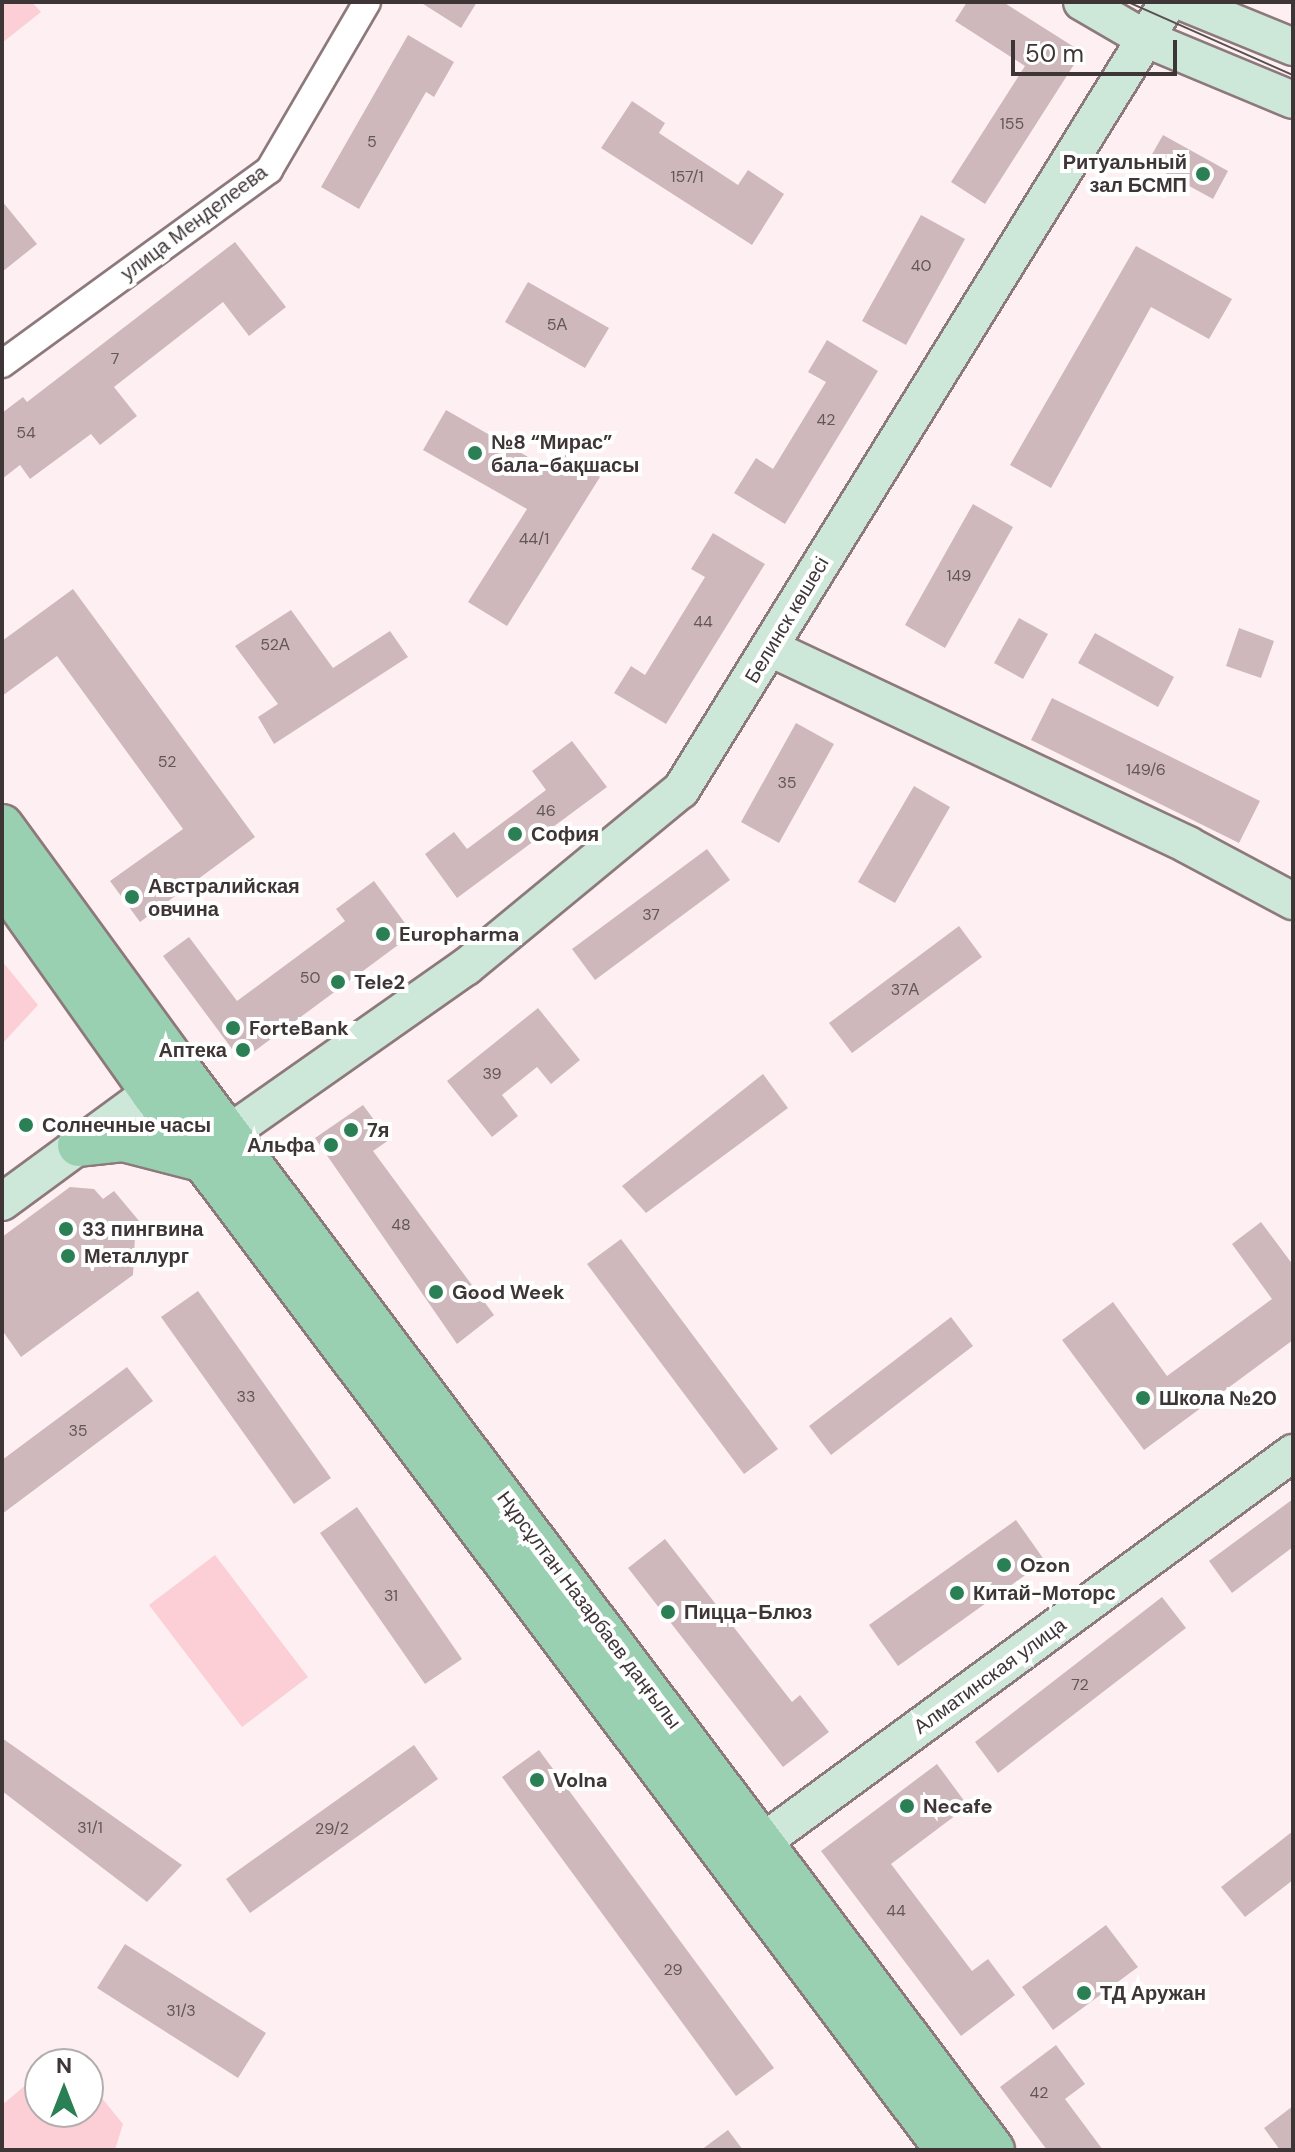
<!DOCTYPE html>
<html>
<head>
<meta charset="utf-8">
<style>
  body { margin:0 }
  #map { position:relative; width:1295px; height:2152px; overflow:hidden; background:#fef0f2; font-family:"DM Sans",sans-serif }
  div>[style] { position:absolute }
  .green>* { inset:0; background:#fbcfd5 }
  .building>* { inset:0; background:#ceb8bb }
  .roads { filter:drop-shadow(2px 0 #8d797b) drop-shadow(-2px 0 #8d797b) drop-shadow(0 2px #8d797b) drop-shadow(0 -2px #8d797b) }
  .street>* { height:26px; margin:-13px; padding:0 13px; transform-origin:13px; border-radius:13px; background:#fff }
  .secondary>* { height:36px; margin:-18px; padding:0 18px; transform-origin:18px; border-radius:18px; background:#cde7d8 }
  .primary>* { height:42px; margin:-21px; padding:0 21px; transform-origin:21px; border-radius:21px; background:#9ad0b2 }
  .tram>* { height:2px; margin:-1px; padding:0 1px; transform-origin:1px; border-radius:1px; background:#594f51 }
  .dots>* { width:22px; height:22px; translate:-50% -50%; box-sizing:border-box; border:4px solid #fff; border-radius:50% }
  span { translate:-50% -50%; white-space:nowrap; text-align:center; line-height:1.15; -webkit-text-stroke:8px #fff; paint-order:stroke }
  .number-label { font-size:16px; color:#625658 }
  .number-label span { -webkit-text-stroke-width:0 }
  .poi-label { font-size:20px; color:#3e3537; font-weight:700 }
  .right { translate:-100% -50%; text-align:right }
  .left { translate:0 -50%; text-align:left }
  .street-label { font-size:20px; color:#3e3537 }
  .frame { position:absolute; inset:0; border:4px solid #3e3537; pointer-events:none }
  .north { position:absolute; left:24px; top:2048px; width:80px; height:80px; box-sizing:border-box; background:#fff; border:2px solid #b2aeaf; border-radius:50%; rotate:0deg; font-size:22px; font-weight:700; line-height:32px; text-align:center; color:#3e3537 }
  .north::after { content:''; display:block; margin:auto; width:28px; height:36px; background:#2a8054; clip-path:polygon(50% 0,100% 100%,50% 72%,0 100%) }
  .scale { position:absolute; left:1011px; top:40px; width:166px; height:36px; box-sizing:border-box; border:4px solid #3e3537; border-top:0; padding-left:10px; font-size:24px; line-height:28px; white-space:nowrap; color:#3e3537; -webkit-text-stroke:6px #fff; paint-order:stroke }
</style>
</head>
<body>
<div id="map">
  <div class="green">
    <i style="clip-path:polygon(2px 2px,32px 2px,41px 12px,2px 43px)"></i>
    <i style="clip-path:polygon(2px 961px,38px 1005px,2px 1044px)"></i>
    <i style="clip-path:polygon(215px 1555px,308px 1677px,242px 1727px,149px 1605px)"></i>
    <i style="clip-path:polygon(40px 2073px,40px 2112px,88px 2112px,88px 2081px,123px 2124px,115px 2150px,2px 2150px,2px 2105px)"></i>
  </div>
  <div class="building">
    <i style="clip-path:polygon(420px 2px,477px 2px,461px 28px)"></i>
    <i style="clip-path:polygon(967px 2px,1003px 2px,1082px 52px,985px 204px,951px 182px,1025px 66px,955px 21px)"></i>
    <i style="clip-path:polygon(408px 35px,454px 62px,434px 97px,426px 92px,359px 209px,321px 187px)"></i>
    <i style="clip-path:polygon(632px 101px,665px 123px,659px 133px,738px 185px,748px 170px,784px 194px,752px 245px,601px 148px)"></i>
    <i style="clip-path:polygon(1163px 135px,1228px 171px,1213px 199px,1147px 163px)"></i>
    <i style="clip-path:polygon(2px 201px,37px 244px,2px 272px)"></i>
    <i style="clip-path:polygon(921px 215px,965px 239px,906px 345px,862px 321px)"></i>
    <i style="clip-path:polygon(235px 242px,286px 307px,249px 336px,223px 302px,114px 387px,137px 416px,100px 445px,91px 434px,30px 479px,20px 465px,2px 479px,2px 413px,23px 397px,27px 402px)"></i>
    <i style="clip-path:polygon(1136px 246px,1232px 299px,1209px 339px,1151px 307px,1051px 488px,1010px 465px)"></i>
    <i style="clip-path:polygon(528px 282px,609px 328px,585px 368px,505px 322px)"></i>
    <i style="clip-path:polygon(827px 340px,878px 371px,785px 524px,734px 493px,756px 458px,773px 469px,826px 382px,808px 372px)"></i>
    <i style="clip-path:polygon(446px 410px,551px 470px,562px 453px,600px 477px,507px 626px,468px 602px,527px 509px,423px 450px)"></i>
    <i style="clip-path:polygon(973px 504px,1013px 527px,945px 648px,905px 625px)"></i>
    <i style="clip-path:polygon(713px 533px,765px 564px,666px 724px,614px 693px,631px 666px,645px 675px,705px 577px,691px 569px)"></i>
    <i style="clip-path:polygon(73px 589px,255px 837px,140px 922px,110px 881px,183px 829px,57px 656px,2px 696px,2px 641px)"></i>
    <i style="clip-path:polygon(291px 610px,333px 668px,390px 631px,408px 657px,274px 744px,258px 717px,278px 704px,235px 646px)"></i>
    <i style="clip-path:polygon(1019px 618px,1048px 634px,1023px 679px,994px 663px)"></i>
    <i style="clip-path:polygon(1239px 628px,1274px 641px,1261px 678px,1226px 666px)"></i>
    <i style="clip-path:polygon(1095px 633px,1174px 677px,1158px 707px,1078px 663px)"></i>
    <i style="clip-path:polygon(1052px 698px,1260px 801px,1239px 843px,1031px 740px)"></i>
    <i style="clip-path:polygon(796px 723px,834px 744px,779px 843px,741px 822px)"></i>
    <i style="clip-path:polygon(572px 741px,607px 787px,457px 898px,425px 854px,454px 832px,467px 849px,546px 790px,532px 771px)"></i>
    <i style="clip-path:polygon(914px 786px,950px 807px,895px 903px,858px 882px)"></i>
    <i style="clip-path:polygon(707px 849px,730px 880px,595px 980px,572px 949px)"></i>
    <i style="clip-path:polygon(374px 881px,413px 934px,241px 1061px,163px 956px,189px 937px,237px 1001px,345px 921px,336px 909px)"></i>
    <i style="clip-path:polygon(959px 926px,982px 957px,852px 1053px,829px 1023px)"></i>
    <i style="clip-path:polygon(538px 1008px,580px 1060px,551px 1084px,537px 1067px,502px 1095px,518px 1116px,492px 1137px,447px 1081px)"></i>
    <i style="clip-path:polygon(763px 1074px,788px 1108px,646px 1213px,622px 1186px)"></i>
    <i style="clip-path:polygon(363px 1105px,389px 1140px,373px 1151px,494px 1315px,457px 1344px,315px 1138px)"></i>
    <i style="clip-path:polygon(70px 1187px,94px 1189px,103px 1199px,114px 1191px,145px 1228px,135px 1236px,133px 1275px,21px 1357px,2px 1330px,2px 1237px)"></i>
    <i style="clip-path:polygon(1261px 1222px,1293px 1265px,1293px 1340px,1144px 1450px,1062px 1340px,1113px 1302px,1167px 1376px,1272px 1299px,1232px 1244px)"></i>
    <i style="clip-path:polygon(621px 1239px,778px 1449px,744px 1474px,587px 1264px)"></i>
    <i style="clip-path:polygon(198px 1291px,331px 1478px,294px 1504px,161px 1317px)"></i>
    <i style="clip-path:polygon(951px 1317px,973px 1346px,831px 1455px,809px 1426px)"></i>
    <i style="clip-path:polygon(127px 1367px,153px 1401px,2px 1514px,2px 1460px)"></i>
    <i style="clip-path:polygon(1293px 1499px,1293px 1547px,1232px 1593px,1209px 1561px)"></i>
    <i style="clip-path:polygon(357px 1507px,462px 1659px,425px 1684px,320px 1533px)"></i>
    <i style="clip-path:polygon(1016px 1520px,1045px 1561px,898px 1666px,869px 1625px)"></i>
    <i style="clip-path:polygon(665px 1539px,792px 1702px,800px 1695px,829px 1732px,783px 1767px,628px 1568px)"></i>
    <i style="clip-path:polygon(1162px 1597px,1186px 1628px,998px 1773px,975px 1742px)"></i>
    <i style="clip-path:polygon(2px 1738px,182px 1865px,147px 1902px,2px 1791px)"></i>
    <i style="clip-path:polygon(414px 1745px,438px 1779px,250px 1913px,226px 1879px)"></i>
    <i style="clip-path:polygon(539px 1750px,774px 2068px,736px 2096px,502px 1777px)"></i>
    <i style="clip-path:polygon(937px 1764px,968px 1806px,891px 1864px,972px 1971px,988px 1959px,1015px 1995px,961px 2036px,821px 1851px)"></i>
    <i style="clip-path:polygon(1293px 1831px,1293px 1880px,1245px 1917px,1221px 1887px)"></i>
    <i style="clip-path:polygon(1106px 1925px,1138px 1967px,1053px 2030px,1022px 1987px)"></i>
    <i style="clip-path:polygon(125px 1944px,266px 2033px,238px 2078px,97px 1988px)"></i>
    <i style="clip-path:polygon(1056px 2045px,1085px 2084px,1065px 2099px,1103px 2150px,1047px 2150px,1000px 2087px)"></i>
    <i style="clip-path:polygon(1293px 2106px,1293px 2150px,1280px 2150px,1264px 2128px)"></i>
    <i style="clip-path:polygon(728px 2130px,743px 2150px,701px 2150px)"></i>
  </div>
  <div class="roads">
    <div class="street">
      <i style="left:2px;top:364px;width:330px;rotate:-36deg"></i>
      <i style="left:269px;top:170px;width:194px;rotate:-59.7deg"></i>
    </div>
    <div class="secondary">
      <i style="left:1082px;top:2px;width:72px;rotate:30.1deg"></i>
      <i style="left:1144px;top:38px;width:161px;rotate:22.6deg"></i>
      <i style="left:1183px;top:2px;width:119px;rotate:22.2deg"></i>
      <i style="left:772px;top:649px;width:460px;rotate:25.2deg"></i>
      <i style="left:1188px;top:845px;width:119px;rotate:28.1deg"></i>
      <i style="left:228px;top:1134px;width:291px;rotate:-35.1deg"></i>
      <i style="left:466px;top:967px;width:278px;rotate:-39.5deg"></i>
      <i style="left:681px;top:790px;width:926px;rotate:-58.28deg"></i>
      <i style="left:2px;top:1202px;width:186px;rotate:-36.3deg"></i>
      <i style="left:764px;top:1841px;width:656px;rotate:-36.26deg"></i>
    </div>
    <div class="primary">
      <i style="left:2px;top:826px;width:306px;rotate:53.9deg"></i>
      <i style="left:182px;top:1073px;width:1348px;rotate:53.02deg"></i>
      <i style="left:2px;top:880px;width:260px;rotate:54.7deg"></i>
      <i style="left:152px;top:1092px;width:1323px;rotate:53.08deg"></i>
      <i style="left:79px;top:1145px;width:44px;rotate:-6.5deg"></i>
      <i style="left:123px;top:1140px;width:84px;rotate:14.5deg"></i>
    </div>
  </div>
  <div class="tram">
    <i style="left:1128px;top:2px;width:180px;rotate:23.9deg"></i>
  </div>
  <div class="dots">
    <i style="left:1203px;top:174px;background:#2a8054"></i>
    <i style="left:475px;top:453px;background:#2a8054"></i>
    <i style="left:515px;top:834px;background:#2a8054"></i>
    <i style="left:132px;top:897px;background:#2a8054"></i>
    <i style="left:383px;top:934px;background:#2a8054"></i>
    <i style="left:338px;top:982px;background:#2a8054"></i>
    <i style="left:233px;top:1028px;background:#2a8054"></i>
    <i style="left:243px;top:1050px;background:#2a8054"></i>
    <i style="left:26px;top:1125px;background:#2a8054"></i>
    <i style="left:351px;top:1130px;background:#2a8054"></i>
    <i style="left:331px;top:1145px;background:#2a8054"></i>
    <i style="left:66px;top:1229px;background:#2a8054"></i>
    <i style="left:68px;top:1256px;background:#2a8054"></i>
    <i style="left:436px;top:1292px;background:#2a8054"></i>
    <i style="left:1143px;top:1398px;background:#2a8054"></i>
    <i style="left:1004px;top:1565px;background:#2a8054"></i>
    <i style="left:957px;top:1593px;background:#2a8054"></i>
    <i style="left:668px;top:1612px;background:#2a8054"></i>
    <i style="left:537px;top:1780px;background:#2a8054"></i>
    <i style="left:907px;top:1806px;background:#2a8054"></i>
    <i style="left:1084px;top:1993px;background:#2a8054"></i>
  </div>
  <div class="number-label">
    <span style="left:1012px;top:124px">155</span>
    <span style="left:372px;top:142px">5</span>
    <span style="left:687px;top:177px">157/1</span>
    <span style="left:921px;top:266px">40</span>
    <span style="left:557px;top:325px">5А</span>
    <span style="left:115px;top:359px">7</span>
    <span style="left:826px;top:420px">42</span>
    <span style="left:26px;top:433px">54</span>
    <span style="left:534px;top:539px">44/1</span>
    <span style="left:959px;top:576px">149</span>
    <span style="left:703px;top:622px">44</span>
    <span style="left:275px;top:645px">52А</span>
    <span style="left:167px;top:762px">52</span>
    <span style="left:1146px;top:770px">149/6</span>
    <span style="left:787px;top:783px">35</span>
    <span style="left:546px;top:811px">46</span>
    <span style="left:651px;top:915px">37</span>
    <span style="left:310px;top:978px">50</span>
    <span style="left:905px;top:990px">37А</span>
    <span style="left:492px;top:1074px">39</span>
    <span style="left:401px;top:1225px">48</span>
    <span style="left:246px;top:1397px">33</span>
    <span style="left:78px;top:1431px">35</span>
    <span style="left:391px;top:1596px">31</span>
    <span style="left:1080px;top:1685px">72</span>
    <span style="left:90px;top:1828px">31/1</span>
    <span style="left:332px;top:1829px">29/2</span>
    <span style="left:896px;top:1911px">44</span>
    <span style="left:673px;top:1970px">29</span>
    <span style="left:181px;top:2011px">31/3</span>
    <span style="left:1039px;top:2093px">42</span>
  </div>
  <div class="poi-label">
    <span class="right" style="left:1187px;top:174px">Ритуальный<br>зал БСМП</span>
    <span class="left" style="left:491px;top:454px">№8 “Мирас”<br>бала-бақшасы</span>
    <span class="left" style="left:531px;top:834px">София</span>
    <span class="left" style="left:148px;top:898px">Австралийская<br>овчина</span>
    <span class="left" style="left:399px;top:934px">Europharma</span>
    <span class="left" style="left:354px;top:982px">Tele2</span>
    <span class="left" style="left:249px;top:1028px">ForteBank</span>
    <span class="right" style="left:227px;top:1050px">Аптека</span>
    <span class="left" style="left:42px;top:1125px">Солнечные часы</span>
    <span class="left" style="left:367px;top:1130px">7я</span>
    <span class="right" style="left:315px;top:1145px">Альфа</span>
    <span class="left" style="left:82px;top:1229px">33 пингвина</span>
    <span class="left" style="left:84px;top:1256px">Металлург</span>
    <span class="left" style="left:452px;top:1292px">Good Week</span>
    <span class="left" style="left:1159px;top:1398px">Школа №20</span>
    <span class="left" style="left:1020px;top:1565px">Ozon</span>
    <span class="left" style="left:973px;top:1593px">Китай-Моторс</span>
    <span class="left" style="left:684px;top:1612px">Пицца-Блюз</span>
    <span class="left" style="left:553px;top:1780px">Volna</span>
    <span class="left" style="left:923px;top:1806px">Necafe</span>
    <span class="left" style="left:1100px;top:1993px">ТД Аружан</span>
  </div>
  <div class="street-label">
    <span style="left:194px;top:223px;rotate:-37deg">улица Менделеева</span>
    <span style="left:787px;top:620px;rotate:-59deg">Белинск көшесі</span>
    <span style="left:589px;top:1610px;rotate:53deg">Нұрсұлтан Назарбаев даңғылы</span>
    <span style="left:990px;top:1676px;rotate:-36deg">Алматинская улица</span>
  </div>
  <div class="frame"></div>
  <div class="north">N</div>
  <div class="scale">50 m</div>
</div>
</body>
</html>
